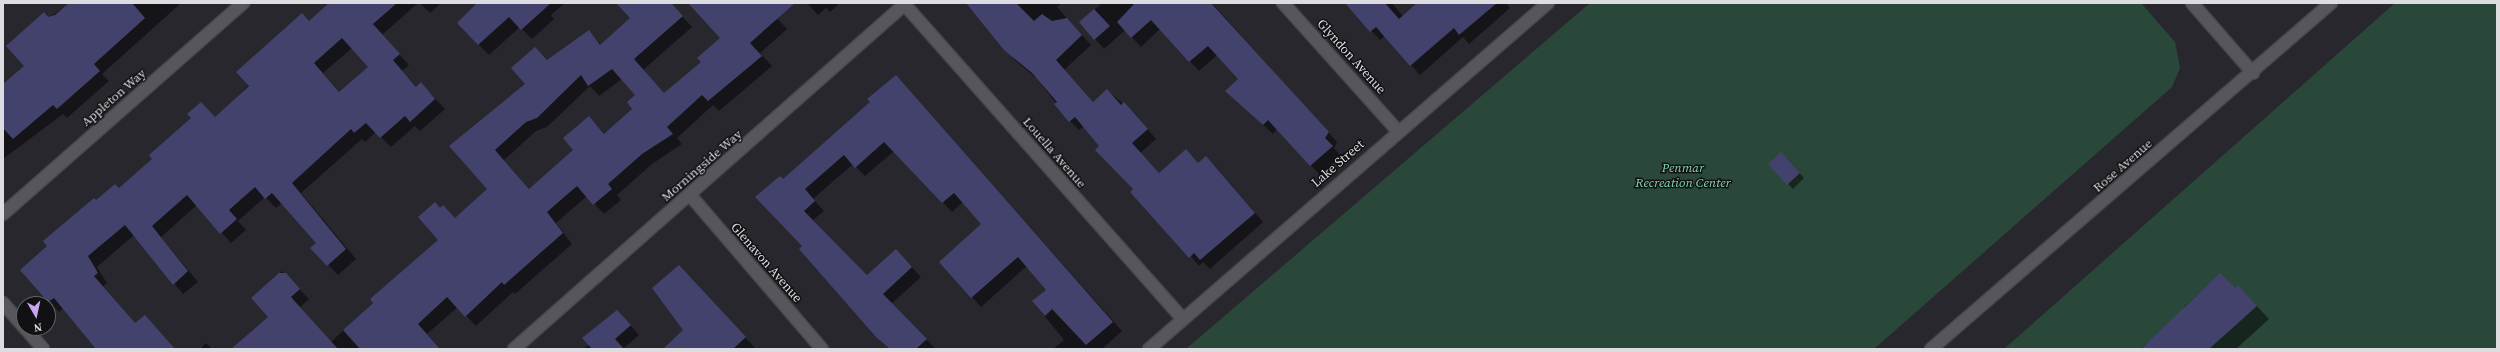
<!DOCTYPE html>
<html>
<head>
<meta charset="utf-8">
<style>
  body { margin:0 }
  #map { position:relative; width:2500px; height:352px; overflow:hidden; background:#29272e; font-family:"Source Serif 4",serif }
  div>[style] { position:absolute }
  .green>* { inset:0; background:#2a483a }
  .shadow>* { inset:0; background:#0007 }
  .building>* { inset:0; background:#42426d }
  .roads { filter:drop-shadow(1px 0 #47454b) drop-shadow(-1px 0 #47454b) drop-shadow(0 1px #47454b) drop-shadow(0 -1px #47454b) }
  .minor>* { height:12px; margin:-6px; padding:0 6px; transform-origin:6px; border-radius:6px; background:#57565d }
  .tertiary>* { height:12px; margin:-6px; padding:0 6px; transform-origin:6px; border-radius:6px; background:#57565d }
  span { translate:-50% -50%; white-space:nowrap; text-align:center; line-height:1.15; -webkit-text-stroke:3px #111114; paint-order:stroke }
  .street-label { font-size:13px; color:#dddce0 }
  .park-label { font-size:13px; color:#83d8af; font-style:italic }
  .frame { position:absolute; inset:0; border:4px solid #dddce0; pointer-events:none }
  .north { position:absolute; left:16px; top:296px; width:40px; height:40px; box-sizing:border-box; background:#111114; border:1px solid #636266; border-radius:50%; rotate:171deg; font-size:11px; font-weight:700; line-height:16px; text-align:center; color:#dddce0 }
  .north::after { content:''; display:block; margin:auto; width:14px; height:18px; background:#c7a6ef; clip-path:polygon(50% 0,100% 100%,50% 72%,0 100%) }
</style>
</head>
<body>
<div id="map">
  <div class="green">
    <i style="clip-path:polygon(1590px 3px,2141px 3px,2175px 42px,2180px 68px,2172px 87px,1874px 349px,1186px 349px)"></i>
    <i style="clip-path:polygon(2395px 3px,2497px 3px,2497px 349px,2004px 349px)"></i>
  </div>
  <div class="shadow">
    <i style="clip-path:polygon(71px 3px,181px 3px,102px 74px,109px 81px,67px 118px,63px 114px,3px 159px,3px 85px,25px 66px,48px 18px)"></i>
    <i style="clip-path:polygon(evenodd,330px 3px,418px 3px,382px 35px,409px 65px,402px 71px,417px 87px,421px 84px,445px 109px,420px 131px,415px 126px,391px 147px,376px 132px,365px 142px,362px 139px,301px 193px,356px 259px,338px 275px,312px 248px,317px 243px,282px 203px,276px 208px,265px 197px,238px 221px,246px 230px,231px 243px,197px 205px,161px 237px,198px 282px,183px 294px,134px 235px,97px 267px,107px 283px,103px 286px,135px 324px,145px 316px,175px 349px,103px 349px,64px 307px,59px 312px,21px 270px,96px 201px,119px 190px,216px 118px,330px 3px,352px 48px,369px 67px,340px 93px,323px 73px,352px 48px)"></i>
    <i style="clip-path:polygon(420px 3px,441px 3px,430px 13px)"></i>
    <i style="clip-path:polygon(479px 3px,565px 3px,551px 15px,554px 19px,532px 39px,520px 27px,489px 55px,458px 23px)"></i>
    <i style="clip-path:polygon(evenodd,627px 3px,670px 3px,692px 27px,643px 70px,665px 94px,703px 62px,721px 38px,691px 3px,763px 3px,787px 29px,760px 53px,772px 66px,719px 111px,713px 105px,677px 138px,682px 144px,652px 164px,617px 195px,621px 200px,604px 214px,587px 196px,556px 223px,572px 244px,515px 294px,513px 292px,476px 326px,458px 307px,427px 334px,440px 349px,233px 349px,269px 317px,252px 298px,282px 271px,309px 299px,300px 307px,331px 342px,439px 240px,440px 209px,455px 219px,489px 189px,450px 146px,526px 84px,535px 48px,548px 61px,589px 31px,601px 45px,631px 18px,627px 3px,622px 79px,637px 95px,633px 109px,605px 134px,589px 117px,575px 150px,530px 190px,504px 160px,536px 131px,547px 127px,590px 86px,599px 96px,622px 79px)"></i>
    <i style="clip-path:polygon(807px 3px,840px 3px,830px 12px,826px 8px,818px 15px)"></i>
    <i style="clip-path:polygon(968px 3px,1062px 3px,1057px 7px,1091px 45px,1064px 70px,1093px 102px,1107px 90px,1134px 113px,1156px 139px,1140px 153px,1160px 174px,1186px 150px,1199px 164px,1215px 166px,1263px 222px,1210px 269px,1203px 262px,1199px 266px,1084px 126px,1079px 130px,1070px 121px,1037px 79px,1016px 61px)"></i>
    <i style="clip-path:polygon(1102px 3px,1212px 3px,1337px 142px,1334px 148px,1341px 156px,1320px 175px,1277px 129px,1273px 134px,1236px 100px,1240px 79px,1217px 55px,1199px 71px,1160px 29px,1141px 47px,1125px 30px,1104px 49px,1080px 22px)"></i>
    <i style="clip-path:polygon(1346px 3px,1392px 3px,1403px 16px,1419px 3px,1506px 3px,1510px 8px,1469px 44px,1463px 37px,1420px 75px,1385px 36px,1380px 40px)"></i>
    <i style="clip-path:polygon(896px 76px,1122px 331px,1102px 349px,1053px 349px,1064px 340px,1033px 302px,1047px 290px,1027px 266px,981px 307px,941px 262px,983px 225px,963px 202px,952px 212px,894px 151px,865px 176px,853px 164px,813px 199px,824px 211px,813px 220px,868px 276px,905px 260px,921px 277px,891px 304px,936px 349px,890px 349px,800px 249px,804px 247px,783px 180px,872px 102px)"></i>
    <i style="clip-path:polygon(1786px 158px,1804px 178px,1793px 189px,1769px 164px)"></i>
    <i style="clip-path:polygon(2220px 274px,2235px 289px,2238px 286px,2269px 319px,2236px 349px,2140px 349px,2187px 310px,2184px 307px)"></i>
    <i style="clip-path:polygon(688px 275px,756px 349px,674px 349px,684px 331px)"></i>
    <i style="clip-path:polygon(627px 321px,639px 335px,623px 349px,583px 349px)"></i>
    <i style="clip-path:polygon(206px 343px,212px 349px,200px 349px)"></i>
  </div>
  <div class="building">
    <i style="clip-path:polygon(69px 3px,132px 3px,145px 18px,94px 64px,100px 71px,57px 109px,53px 105px,13px 139px,3px 128px,3px 84px,24px 66px,6px 46px,44px 12px,48px 17px,55px 15px)"></i>
    <i style="clip-path:polygon(evenodd,329px 3px,397px 3px,373px 24px,400px 54px,393px 60px,416px 87px,421px 82px,435px 99px,410px 122px,405px 116px,380px 138px,366px 123px,354px 133px,351px 129px,292px 183px,346px 249px,327px 266px,310px 248px,316px 243px,272px 193px,265px 199px,255px 187px,229px 210px,237px 219px,220px 234px,187px 195px,152px 226px,188px 271px,173px 285px,125px 225px,88px 256px,98px 273px,94px 276px,135px 323px,145px 315px,175px 349px,96px 349px,54px 298px,48px 302px,20px 270px,47px 246px,43px 241px,94px 198px,96px 200px,115px 184px,119px 188px,152px 159px,149px 155px,191px 118px,187px 114px,201px 102px,215px 117px,249px 86px,236px 72px,302px 13px,309px 21px,329px 3px,342px 38px,368px 67px,339px 92px,314px 63px,342px 38px)"></i>
    <i style="clip-path:polygon(477px 3px,551px 3px,521px 30px,509px 17px,478px 45px,457px 23px)"></i>
    <i style="clip-path:polygon(evenodd,616px 3px,671px 3px,683px 16px,634px 59px,664px 93px,701px 62px,697px 58px,720px 38px,688px 3px,795px 3px,750px 43px,762px 56px,708px 101px,702px 95px,667px 127px,673px 134px,642px 154px,608px 184px,612px 189px,593px 205px,577px 186px,547px 212px,563px 233px,504px 285px,502px 282px,465px 317px,447px 297px,418px 324px,440px 349px,360px 349px,343px 330px,373px 303px,370px 299px,438px 240px,418px 217px,435px 202px,440px 208px,443px 205px,455px 218px,487px 189px,449px 146px,525px 84px,511px 68px,535px 47px,547px 60px,589px 30px,600px 45px,630px 18px,616px 3px,612px 69px,635px 95px,627px 102px,632px 109px,604px 134px,589px 116px,563px 138px,573px 150px,529px 189px,495px 150px,526px 122px,537px 118px,581px 75px,588px 86px,612px 69px)"></i>
    <i style="clip-path:polygon(966px 3px,1016px 3px,1034px 21px,1042px 14px,1052px 21px,1067px 18px,1082px 35px,1056px 60px,1093px 102px,1107px 89px,1121px 105px,1124px 102px,1148px 129px,1132px 143px,1159px 173px,1186px 149px,1198px 163px,1206px 156px,1255px 213px,1200px 260px,1194px 253px,1189px 258px,1130px 192px,1133px 189px,1095px 150px,1099px 146px,1075px 117px,1069px 122px,1054px 104px,1057px 102px,1032px 73px,1004px 50px)"></i>
    <i style="clip-path:polygon(1135px 3px,1211px 3px,1329px 132px,1325px 138px,1333px 146px,1310px 166px,1268px 120px,1263px 125px,1225px 91px,1238px 79px,1208px 46px,1189px 62px,1151px 20px,1131px 38px,1117px 22px)"></i>
    <i style="clip-path:polygon(1345px 3px,1385px 3px,1399px 19px,1417px 3px,1497px 3px,1459px 35px,1454px 28px,1410px 66px,1376px 27px,1370px 32px)"></i>
    <i style="clip-path:polygon(1094px 9px,1110px 26px,1094px 40px,1079px 22px)"></i>
    <i style="clip-path:polygon(896px 75px,1113px 322px,1086px 345px,1052px 309px,1045px 316px,1032px 301px,1046px 290px,1018px 257px,971px 298px,939px 262px,981px 224px,954px 193px,942px 203px,884px 142px,855px 168px,844px 155px,805px 189px,815px 201px,804px 211px,867px 275px,896px 249px,912px 267px,883px 294px,927px 339px,916px 349px,890px 349px,876px 337px,799px 249px,802px 246px,755px 197px,780px 176px,783px 179px,870px 102px,867px 99px)"></i>
    <i style="clip-path:polygon(1781px 152px,1800px 173px,1787px 185px,1768px 164px)"></i>
    <i style="clip-path:polygon(679px 265px,746px 337px,733px 349px,663px 349px,683px 330px,652px 288px)"></i>
    <i style="clip-path:polygon(279px 273px,286px 273px,300px 289px,291px 297px,338px 349px,231px 349px,268px 317px,251px 298px)"></i>
    <i style="clip-path:polygon(2220px 273px,2235px 288px,2238px 285px,2257px 306px,2209px 349px,2141px 349px)"></i>
    <i style="clip-path:polygon(617px 310px,631px 325px,615px 339px,624px 349px,592px 349px,582px 338px)"></i>
  </div>
  <div class="roads">
    <div class="minor">
      <i style="left:1283px;top:3px;width:172px;rotate:48.1deg"></i>
      <i style="left:905px;top:5px;width:419px;rotate:48.5deg"></i>
      <i style="left:690px;top:195px;width:203px;rotate:49.4deg"></i>
      <i style="left:3px;top:214px;width:320px;rotate:-41.3deg"></i>
      <i style="left:514px;top:349px;width:523px;rotate:-41.43deg"></i>
    </div>
    <div class="tertiary">
      <i style="left:2192px;top:3px;width:93px;rotate:48.9deg"></i>
      <i style="left:3px;top:303px;width:32px;rotate:49deg"></i>
      <i style="left:25px;top:328px;width:28px;rotate:49deg"></i>
      <i style="left:1149px;top:349px;width:528px;rotate:-40.93deg"></i>
      <i style="left:1931px;top:349px;width:529px;rotate:-40.86deg"></i>
    </div>
  </div>
  <div class="street-label">
    <span style="left:1351px;top:57px;rotate:48deg">Glyndon Avenue</span>
    <span style="left:114px;top:98px;rotate:-41deg">Appleton Way</span>
    <span style="left:1054px;top:153px;rotate:49deg">Louella Avenue</span>
    <span style="left:1338px;top:164px;rotate:-41deg">Lake Street</span>
    <span style="left:702px;top:166px;rotate:-41deg">Morningside Way</span>
    <span style="left:2123px;top:166px;rotate:-41deg">Rose Avenue</span>
    <span style="left:766px;top:263px;rotate:49deg">Glenavon Avenue</span>
  </div>
  <div class="park-label">
    <span style="left:1683px;top:176px">Penmar<br>Recreation Center</span>
  </div>
  <div class="frame"></div>
  <div class="north">N</div>
</div>
</body>
</html>
